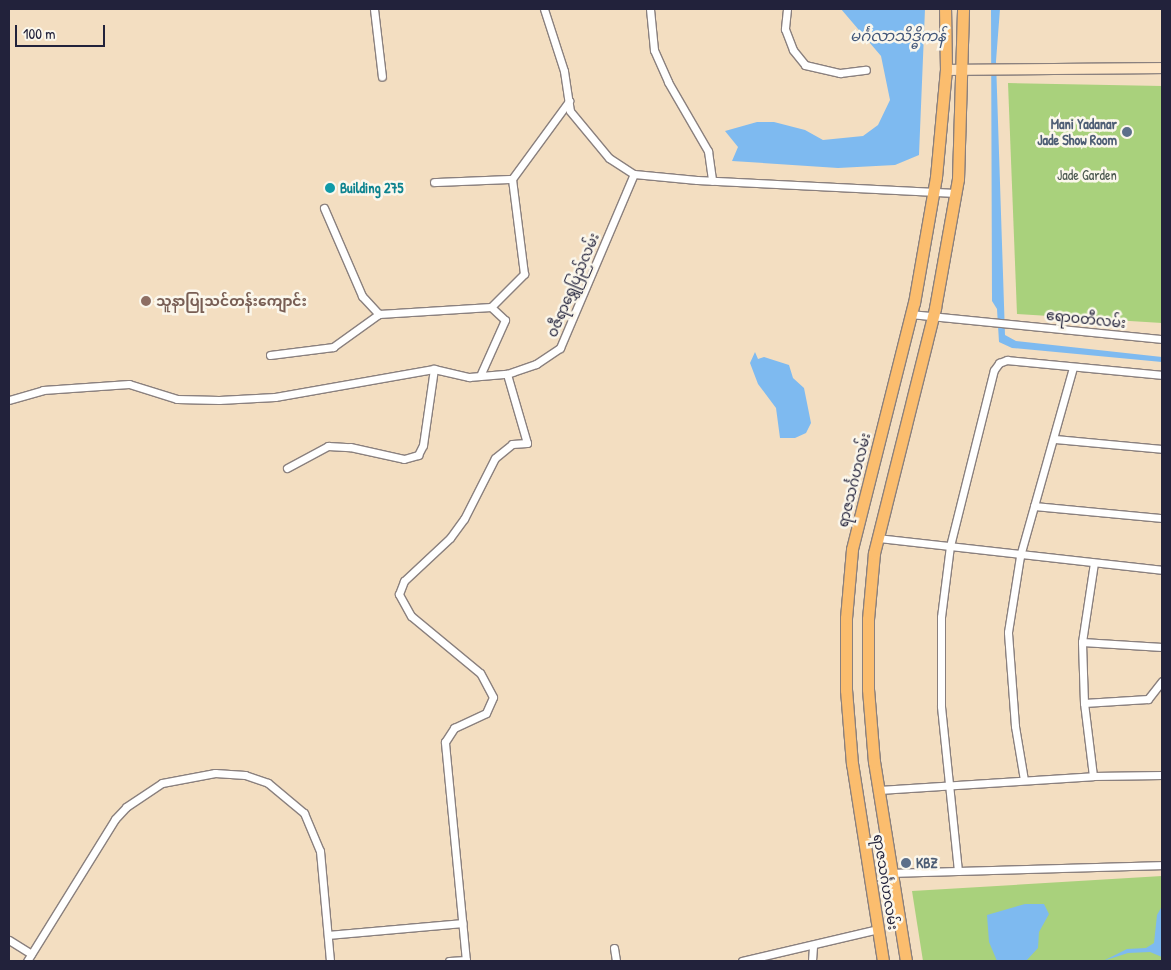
<!DOCTYPE html>
<html>
<head>
<meta charset="utf-8">
<style>
  body { margin:0 }
  #map { position:relative; width:1171px; height:970px; overflow:hidden; background:#f3dec1; font-family:"Patrick Hand","Noto Sans Myanmar",sans-serif }
  div>[style] { position:absolute }
  .green>* { inset:0; background:#a9d17c }
  .water>* { inset:0; background:#7ebaf0 }
  .roads { filter:drop-shadow(1px 0 #8a807e) drop-shadow(-1px 0 #8a807e) drop-shadow(0 1px #8a807e) drop-shadow(0 -1px #8a807e) }
  .street>* { height:7px; margin:-3.5px; padding:0 3.5px; transform-origin:3.5px; border-radius:3.5px; background:#fff }
  .secondary>* { height:10px; margin:-5px; padding:0 5px; transform-origin:5px; border-radius:5px; background:#fde5c5 }
  .primary>* { height:11px; margin:-5.5px; padding:0 5.5px; transform-origin:5.5px; border-radius:5.5px; background:#fbbd6e }
  .dots>* { width:14px; height:14px; translate:-50% -50%; box-sizing:border-box; border:2px solid #fbf7ec; border-radius:50% }
  span { translate:-50% -50%; white-space:nowrap; text-align:center; line-height:1.15; -webkit-text-stroke:5px #fbf7ec; paint-order:stroke }
  .service-label { font-size:14px; color:#4e5e75; font-weight:700 }
  .right { translate:-100% -50%; text-align:right }
  .left { translate:0 -50%; text-align:left }
  .park-label { font-size:14px; color:#4a574e }
  .culture-label { font-size:14px; color:#0d838f; font-weight:700 }
  .street-label { font-size:14px; color:#22223b }
  .education-label { font-size:14px; color:#785e54; font-weight:700 }
  .water-label { font-size:15px; color:#42577a; font-style:italic }
  .frame { position:absolute; inset:0; border:10px solid #22223b; pointer-events:none }
  .scale { position:absolute; left:15px; top:25px; width:90px; height:22px; box-sizing:border-box; border:2px solid #22223b; border-top:0; padding-left:6px; font-size:15px; line-height:18px; white-space:nowrap; color:#22223b; -webkit-text-stroke:4px #fbf7ec; paint-order:stroke }
</style>
</head>
<body>
<div id="map">
  <div class="green">
    <i style="clip-path:polygon(1008px 83px,1162px 86px,1162px 323px,1017px 314px)"></i>
    <i style="clip-path:polygon(1162px 876px,1162px 961px,923px 961px,912px 891px)"></i>
  </div>
  <div class="water">
    <i style="clip-path:polygon(841px 9px,925px 9px,919px 155px,895px 165px,838px 168px,732px 161px,738px 147px,725px 131px,757px 122px,774px 122px,805px 130px,823px 140px,863px 136px,878px 125px,890px 100px,881px 56px)"></i>
    <i style="clip-path:polygon(991px 9px,1000px 9px,996px 61px,1005px 335px,1016px 341px,1162px 357px,1162px 362px,1012px 348px,999px 342px,997px 309px,992px 301px)"></i>
    <i style="clip-path:polygon(755px 352px,758px 359px,764px 357px,789px 365px,793px 378px,804px 388px,811px 423px,806px 433px,795px 438px,780px 438px,776px 408px,758px 384px,750px 363px)"></i>
    <i style="clip-path:polygon(1025px 904px,1044px 904px,1049px 914px,1039px 932px,1038px 948px,1026px 961px,997px 961px,989px 942px,987px 915px)"></i>
    <i style="clip-path:polygon(1162px 906px,1162px 957px,1150px 952px,1128px 953px,1103px 961px,1127px 949px,1146px 948px,1154px 943px,1157px 915px)"></i>
  </div>
  <div class="roads">
    <div class="street">
      <i style="left:374px;top:9px;width:68px;rotate:83.3deg"></i>
      <i style="left:544px;top:9px;width:65px;rotate:72.1deg"></i>
      <i style="left:564px;top:71px;width:40px;rotate:81.5deg"></i>
      <i style="left:570px;top:111px;width:61px;rotate:50.3deg"></i>
      <i style="left:609px;top:158px;width:30px;rotate:33deg"></i>
      <i style="left:650px;top:9px;width:41px;rotate:84.4deg"></i>
      <i style="left:654px;top:50px;width:35px;rotate:66deg"></i>
      <i style="left:668px;top:82px;width:80px;rotate:59.9deg"></i>
      <i style="left:708px;top:151px;width:30px;rotate:82deg"></i>
      <i style="left:787px;top:9px;width:20px;rotate:96deg"></i>
      <i style="left:785px;top:29px;width:22px;rotate:69deg"></i>
      <i style="left:793px;top:50px;width:19px;rotate:51deg"></i>
      <i style="left:805px;top:65px;width:36px;rotate:13deg"></i>
      <i style="left:840px;top:73px;width:26px;rotate:-7deg"></i>
      <i style="left:434px;top:182px;width:78px;rotate:-2.2deg"></i>
      <i style="left:324px;top:208px;width:96px;rotate:66.6deg"></i>
      <i style="left:362px;top:296px;width:25px;rotate:47deg"></i>
      <i style="left:379px;top:314px;width:112px;rotate:-3.6deg"></i>
      <i style="left:491px;top:307px;width:19px;rotate:43deg"></i>
      <i style="left:505px;top:320px;width:61px;rotate:114.1deg"></i>
      <i style="left:491px;top:307px;width:47px;rotate:-45deg"></i>
      <i style="left:524px;top:274px;width:96px;rotate:-97.2deg"></i>
      <i style="left:512px;top:179px;width:97px;rotate:-53.8deg"></i>
      <i style="left:911px;top:314px;width:252px;rotate:5.7deg"></i>
      <i style="left:270px;top:355px;width:64px;rotate:-7.2deg"></i>
      <i style="left:333px;top:347px;width:57px;rotate:-35.7deg"></i>
      <i style="left:9px;top:400px;width:35px;rotate:-16deg"></i>
      <i style="left:43px;top:390px;width:86px;rotate:-4deg"></i>
      <i style="left:129px;top:384px;width:50px;rotate:17.4deg"></i>
      <i style="left:177px;top:399px;width:42px;rotate:1.4deg"></i>
      <i style="left:219px;top:400px;width:56px;rotate:-3.1deg"></i>
      <i style="left:275px;top:397px;width:161px;rotate:-10deg"></i>
      <i style="left:434px;top:369px;width:36px;rotate:13deg"></i>
      <i style="left:469px;top:377px;width:38px;rotate:-5deg"></i>
      <i style="left:507px;top:374px;width:31px;rotate:-19deg"></i>
      <i style="left:536px;top:364px;width:29px;rotate:-34deg"></i>
      <i style="left:560px;top:348px;width:189px;rotate:-67deg"></i>
      <i style="left:634px;top:174px;width:63px;rotate:5.4deg"></i>
      <i style="left:697px;top:180px;width:259px;rotate:2.9deg"></i>
      <i style="left:1055px;top:439px;width:107px;rotate:5.3deg"></i>
      <i style="left:287px;top:468px;width:47px;rotate:-28.2deg"></i>
      <i style="left:328px;top:446px;width:22px;rotate:3deg"></i>
      <i style="left:350px;top:447px;width:55px;rotate:12.5deg"></i>
      <i style="left:404px;top:459px;width:15px;rotate:-16deg"></i>
      <i style="left:418px;top:455px;width:11px;rotate:-63deg"></i>
      <i style="left:423px;top:445px;width:77px;rotate:-81.8deg"></i>
      <i style="left:1034px;top:506px;width:129px;rotate:5.4deg"></i>
      <i style="left:878px;top:538px;width:286px;rotate:6.4deg"></i>
      <i style="left:1082px;top:642px;width:80px;rotate:3.6deg"></i>
      <i style="left:1084px;top:703px;width:64px;rotate:-3.6deg"></i>
      <i style="left:1148px;top:699px;width:23px;rotate:-52deg"></i>
      <i style="left:1093px;top:776px;width:74px;rotate:-97deg"></i>
      <i style="left:1084px;top:703px;width:61px;rotate:-91.9deg"></i>
      <i style="left:1082px;top:642px;width:80px;rotate:-81.4deg"></i>
      <i style="left:1024px;top:780px;width:55px;rotate:-99.5deg"></i>
      <i style="left:1015px;top:726px;width:94px;rotate:-94.3deg"></i>
      <i style="left:1008px;top:632px;width:77px;rotate:-81deg"></i>
      <i style="left:1020px;top:556px;width:195px;rotate:-74.3deg"></i>
      <i style="left:879px;top:790px;width:214px;rotate:-3.7deg"></i>
      <i style="left:1093px;top:776px;width:69px;rotate:-0.8deg"></i>
      <i style="left:958px;top:871px;width:166px;rotate:-95.9deg"></i>
      <i style="left:941px;top:706px;width:89px;rotate:-90deg"></i>
      <i style="left:941px;top:617px;width:72px;rotate:-82.8deg"></i>
      <i style="left:950px;top:546px;width:181px;rotate:-76deg"></i>
      <i style="left:994px;top:370px;width:9px;rotate:-54deg"></i>
      <i style="left:999px;top:363px;width:9px;rotate:-21deg"></i>
      <i style="left:1007px;top:360px;width:156px;rotate:5.5deg"></i>
      <i style="left:892px;top:873px;width:270px;rotate:-1.7deg"></i>
      <i style="left:328px;top:935px;width:135px;rotate:-5.1deg"></i>
      <i style="left:9px;top:940px;width:26px;rotate:32deg"></i>
      <i style="left:614px;top:948px;width:13px;rotate:81deg"></i>
      <i style="left:27px;top:961px;width:167px;rotate:-58.2deg"></i>
      <i style="left:115px;top:819px;width:16px;rotate:-47deg"></i>
      <i style="left:126px;top:807px;width:43px;rotate:-33.7deg"></i>
      <i style="left:162px;top:783px;width:54px;rotate:-10.7deg"></i>
      <i style="left:215px;top:773px;width:30px;rotate:4deg"></i>
      <i style="left:245px;top:775px;width:24px;rotate:19deg"></i>
      <i style="left:268px;top:783px;width:47px;rotate:39.8deg"></i>
      <i style="left:304px;top:813px;width:41px;rotate:67.2deg"></i>
      <i style="left:320px;top:851px;width:110px;rotate:84.8deg"></i>
      <i style="left:449px;top:961px;width:17px;rotate:-3deg"></i>
      <i style="left:466px;top:961px;width:220px;rotate:-95.5deg"></i>
      <i style="left:445px;top:742px;width:17px;rotate:-57deg"></i>
      <i style="left:454px;top:728px;width:35px;rotate:-25deg"></i>
      <i style="left:486px;top:713px;width:17px;rotate:-66deg"></i>
      <i style="left:493px;top:697px;width:27px;rotate:-118deg"></i>
      <i style="left:480px;top:673px;width:89px;rotate:-140.4deg"></i>
      <i style="left:411px;top:616px;width:25px;rotate:-119deg"></i>
      <i style="left:399px;top:594px;width:14px;rotate:-69deg"></i>
      <i style="left:404px;top:581px;width:63px;rotate:-43.1deg"></i>
      <i style="left:450px;top:538px;width:24px;rotate:-54deg"></i>
      <i style="left:464px;top:519px;width:68px;rotate:-63.1deg"></i>
      <i style="left:495px;top:458px;width:22px;rotate:-39deg"></i>
      <i style="left:512px;top:444px;width:15px;rotate:-4deg"></i>
      <i style="left:527px;top:443px;width:72px;rotate:-106.2deg"></i>
      <i style="left:742px;top:961px;width:140px;rotate:-13.2deg"></i>
      <i style="left:812px;top:961px;width:16px;rotate:-86deg"></i>
    </div>
    <div class="secondary">
      <i style="left:946px;top:70px;width:216px;rotate:-0.5deg"></i>
    </div>
    <div class="primary">
      <i style="left:883px;top:961px;width:199px;rotate:-98.9deg"></i>
      <i style="left:852px;top:764px;width:74px;rotate:-94.6deg"></i>
      <i style="left:846px;top:690px;width:72px;rotate:-90deg"></i>
      <i style="left:846px;top:618px;width:69px;rotate:-85deg"></i>
      <i style="left:852px;top:549px;width:254px;rotate:-75.9deg"></i>
      <i style="left:914px;top:303px;width:128px;rotate:-80.1deg"></i>
      <i style="left:936px;top:177px;width:107px;rotate:-84.7deg"></i>
      <i style="left:946px;top:70px;width:61px;rotate:-90.9deg"></i>
      <i style="left:906px;top:961px;width:202px;rotate:-99.1deg"></i>
      <i style="left:874px;top:762px;width:73px;rotate:-94.7deg"></i>
      <i style="left:868px;top:689px;width:70px;rotate:-90deg"></i>
      <i style="left:868px;top:619px;width:66px;rotate:-84.8deg"></i>
      <i style="left:874px;top:553px;width:252px;rotate:-76deg"></i>
      <i style="left:935px;top:308px;width:131px;rotate:-79.9deg"></i>
      <i style="left:958px;top:179px;width:170px;rotate:-88.3deg"></i>
    </div>
  </div>
  <div class="dots">
    <i style="left:1127px;top:132px;background:#5c6f8a"></i>
    <i style="left:330px;top:188px;background:#0f9aa8"></i>
    <i style="left:146px;top:301px;background:#8d6e63"></i>
    <i style="left:906px;top:863px;background:#5c6f8a"></i>
  </div>
  <div class="service-label">
    <span class="right" style="left:1117px;top:132px">Mani Yadanar<br>Jade Show Room</span>
    <span class="left" style="left:916px;top:863px">KBZ</span>
  </div>
  <div class="park-label">
    <span style="left:1087px;top:175px">Jade Garden</span>
  </div>
  <div class="culture-label">
    <span class="left" style="left:340px;top:188px">Building 275</span>
  </div>
  <div class="street-label">
    <span style="left:573px;top:285px;rotate:-67deg">ဝဇီရာရွှေပြည်လမ်း</span>
    <span style="left:1086px;top:319px;rotate:6deg">ဧရာဝတီလမ်း</span>
    <span style="left:854px;top:480px;rotate:-76deg">ရာဇသင်္ဂဟလမ်း</span>
    <span style="left:886px;top:882px;rotate:81deg">ရာဇသင်္ဂဟလမ်း</span>
  </div>
  <div class="education-label">
    <span class="left" style="left:156px;top:301px">သူနာပြုသင်တန်းကျောင်း</span>
  </div>
  <div class="water-label">
    <span style="left:898px;top:36px">မင်္ဂလာသိဒ္ဓိကန်</span>
  </div>
  <div class="frame"></div>
  <div class="scale">100 m</div>
</div>
</body>
</html>
